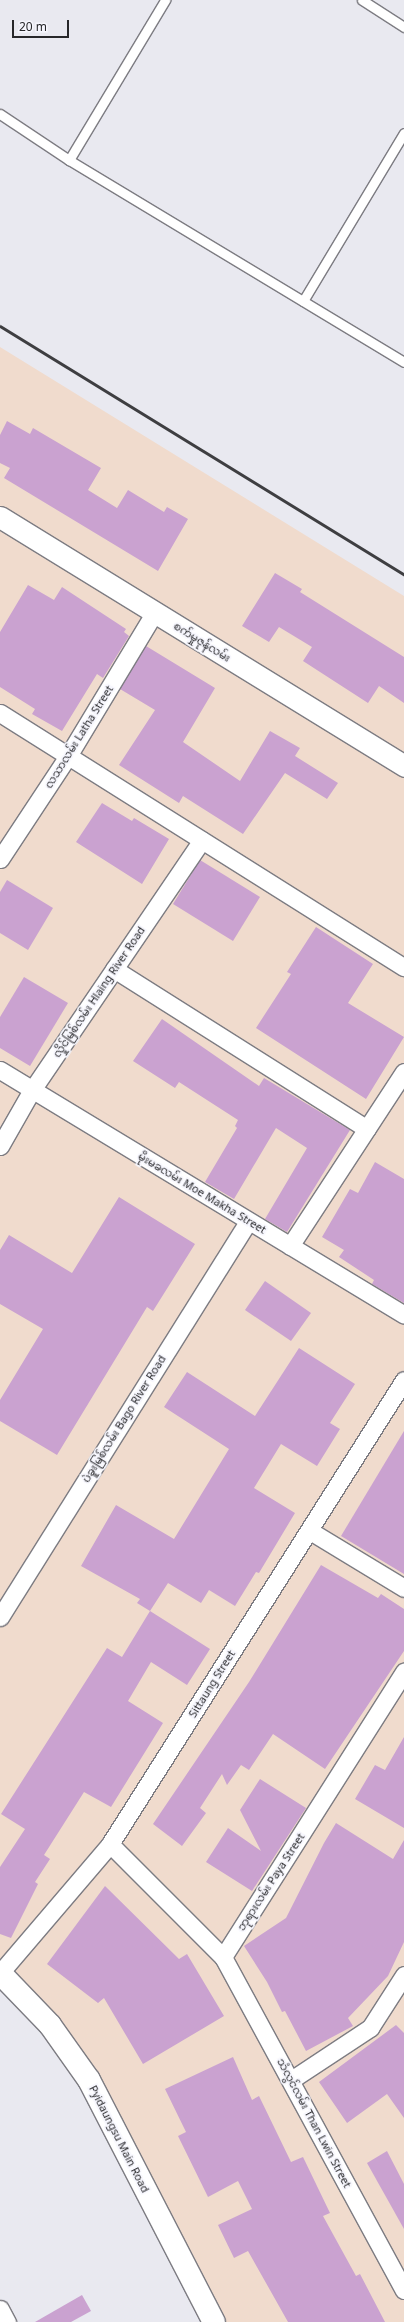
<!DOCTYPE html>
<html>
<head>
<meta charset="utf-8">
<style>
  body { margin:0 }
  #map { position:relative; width:404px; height:2322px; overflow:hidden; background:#e9e9f0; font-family:"Noto Sans","Noto Sans Myanmar",sans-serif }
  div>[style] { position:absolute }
  .industrial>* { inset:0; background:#f0dbcd }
  .building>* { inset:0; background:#caa2d0 }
  .roads { filter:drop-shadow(1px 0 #7d7c82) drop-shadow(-1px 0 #7d7c82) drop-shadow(0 1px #7d7c82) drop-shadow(0 -1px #7d7c82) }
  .service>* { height:9px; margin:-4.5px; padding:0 4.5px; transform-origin:4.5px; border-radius:4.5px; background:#fff }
  .minor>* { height:17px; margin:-8.5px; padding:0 8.5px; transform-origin:8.5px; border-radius:8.5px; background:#fff }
  .tertiary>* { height:21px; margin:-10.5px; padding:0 10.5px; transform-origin:10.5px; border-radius:10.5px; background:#fff }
  .secondary>* { height:22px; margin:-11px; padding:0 11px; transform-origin:11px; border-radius:11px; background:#fff }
  .rail>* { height:3px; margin:-1.5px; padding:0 1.5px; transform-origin:1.5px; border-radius:1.5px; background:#3e3e41 }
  span { translate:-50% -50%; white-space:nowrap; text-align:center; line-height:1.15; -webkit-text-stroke:3.5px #f6f6fd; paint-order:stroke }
  .street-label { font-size:11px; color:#27272a }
  .scale { position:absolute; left:12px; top:20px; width:57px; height:18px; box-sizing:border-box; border:2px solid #27272a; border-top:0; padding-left:5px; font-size:12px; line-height:14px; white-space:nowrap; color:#27272a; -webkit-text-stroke:3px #f6f6fd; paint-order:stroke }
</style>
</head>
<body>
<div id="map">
  <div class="industrial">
    <i style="clip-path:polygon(0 347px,404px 596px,404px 2322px,214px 2322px,89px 2080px,0 1973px)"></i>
  </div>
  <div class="building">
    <i style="clip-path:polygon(7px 421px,30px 434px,33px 428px,101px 468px,88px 490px,117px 508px,128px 490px,164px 512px,167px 507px,188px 519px,158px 571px,4px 478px,10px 468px,0 463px,0 435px)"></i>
    <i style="clip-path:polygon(275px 573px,302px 589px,300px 592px,404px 657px,404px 703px,379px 686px,368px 703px,303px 661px,312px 647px,279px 627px,269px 642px,242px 626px)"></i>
    <i style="clip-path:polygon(28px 585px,54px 600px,62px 587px,126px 629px,124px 632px,129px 636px,103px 678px,97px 674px,62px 731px,32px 714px,35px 709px,0 687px,0 632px)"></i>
    <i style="clip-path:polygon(146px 646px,215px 688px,183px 742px,240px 781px,270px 731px,300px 748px,295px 756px,338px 783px,327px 799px,285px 773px,243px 834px,183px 796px,179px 803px,119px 765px,155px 710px,120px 689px)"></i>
    <i style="clip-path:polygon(102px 803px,132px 821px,134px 818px,169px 839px,142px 884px,76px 842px)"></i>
    <i style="clip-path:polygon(200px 860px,260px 897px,233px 941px,173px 904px)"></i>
    <i style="clip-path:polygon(7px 880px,53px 908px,28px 950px,0 933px,0 892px)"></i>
    <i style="clip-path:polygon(316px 927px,373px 964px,348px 1003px,404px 1037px,366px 1099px,256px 1028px,291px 974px,287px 972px)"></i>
    <i style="clip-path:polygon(24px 977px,68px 1003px,30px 1066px,0 1048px,0 1017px)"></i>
    <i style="clip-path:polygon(162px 1019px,259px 1086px,264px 1078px,350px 1130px,287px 1232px,265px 1219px,307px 1148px,276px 1128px,234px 1199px,205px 1182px,237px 1128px,235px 1126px,238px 1120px,179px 1082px,175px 1088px,133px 1061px)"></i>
    <i style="clip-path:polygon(375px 1162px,404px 1179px,404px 1303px,372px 1284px,374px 1280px,339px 1257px,344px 1250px,322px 1237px,350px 1189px,358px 1193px)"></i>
    <i style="clip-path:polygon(119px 1197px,195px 1244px,153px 1311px,147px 1307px,57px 1455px,0 1421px,0 1400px,43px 1329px,0 1304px,0 1250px,9px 1235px,72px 1273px)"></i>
    <i style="clip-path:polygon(265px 1281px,311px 1313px,291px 1341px,245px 1310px)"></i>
    <i style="clip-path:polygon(299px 1348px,355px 1384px,330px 1423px,340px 1429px,317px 1466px,281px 1444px,254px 1488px,295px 1513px,259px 1573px,256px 1572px,235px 1606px,209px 1590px,201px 1603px,168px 1583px,150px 1611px,137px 1603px,140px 1599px,81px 1566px,116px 1505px,174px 1539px,229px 1449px,164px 1407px,187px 1372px,255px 1416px)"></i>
    <i style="clip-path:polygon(404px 1431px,404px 1574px,341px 1536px)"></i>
    <i style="clip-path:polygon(321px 1565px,378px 1598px,381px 1594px,404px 1609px,404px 1651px,325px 1769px,273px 1734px,249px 1770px,241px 1765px,227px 1785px,222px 1774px,200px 1808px,206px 1813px,182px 1846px,153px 1824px,249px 1682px)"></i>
    <i style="clip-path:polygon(150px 1611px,210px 1649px,187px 1685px,151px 1662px,128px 1701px,163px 1723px,111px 1807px,84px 1792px,44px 1855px,50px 1859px,35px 1882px,38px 1884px,11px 1938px,0 1934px,0 1867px,25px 1829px,1px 1814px,107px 1648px,122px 1657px)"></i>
    <i style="clip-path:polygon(404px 1737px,404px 1828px,355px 1799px,375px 1765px,385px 1770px)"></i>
    <i style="clip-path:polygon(260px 1779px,306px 1808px,252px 1891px,206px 1862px,228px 1828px,261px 1851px,240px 1810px)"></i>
    <i style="clip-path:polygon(336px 1823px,393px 1859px,404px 1840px,404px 1942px,388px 1976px,348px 2018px,353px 2026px,306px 2051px,285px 2011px,282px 2012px,267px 1982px,244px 1946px,286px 1918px,324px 1843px)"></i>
    <i style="clip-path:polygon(105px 1886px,179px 1959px,187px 1954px,224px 2016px,143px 2064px,104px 1998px,98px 2003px,47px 1964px)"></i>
    <i style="clip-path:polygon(396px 2025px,404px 2033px,404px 2118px,387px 2094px,347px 2123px,319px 2082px)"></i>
    <i style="clip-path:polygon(233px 2057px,252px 2100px,259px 2096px,291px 2162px,303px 2157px,330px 2213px,323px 2216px,356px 2276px,360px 2274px,385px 2322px,288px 2322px,248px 2251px,234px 2258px,218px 2225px,252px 2209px,238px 2181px,208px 2197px,178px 2136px,186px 2132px,165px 2089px)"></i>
    <i style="clip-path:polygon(387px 2151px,404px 2184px,404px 2229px,367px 2163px)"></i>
    <i style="clip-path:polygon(82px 2295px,91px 2311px,71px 2322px,35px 2322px)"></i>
  </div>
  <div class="roads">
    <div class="service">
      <i style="left:362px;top:0;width:50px;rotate:32.7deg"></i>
      <i style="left:0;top:114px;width:83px;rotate:33.7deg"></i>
      <i style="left:69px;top:160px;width:391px;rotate:31.1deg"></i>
      <i style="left:69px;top:160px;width:187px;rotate:-59deg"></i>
      <i style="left:303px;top:301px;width:196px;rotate:-59deg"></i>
    </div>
    <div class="minor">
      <i style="left:0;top:713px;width:477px;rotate:32.2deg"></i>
      <i style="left:0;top:859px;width:123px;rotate:-56.6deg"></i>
      <i style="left:68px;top:756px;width:168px;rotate:-58.9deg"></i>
      <i style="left:114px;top:969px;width:299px;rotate:32.3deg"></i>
      <i style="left:0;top:1070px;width:472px;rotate:31.2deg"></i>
      <i style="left:0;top:1146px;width:64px;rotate:-60.3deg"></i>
      <i style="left:32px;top:1090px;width:302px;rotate:-55.8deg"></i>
      <i style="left:290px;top:1246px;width:208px;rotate:-56.8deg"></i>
      <i style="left:310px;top:1531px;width:110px;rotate:31.2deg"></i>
      <i style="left:0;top:1617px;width:467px;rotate:-57.9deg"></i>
      <i style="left:110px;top:1844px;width:160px;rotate:45deg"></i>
      <i style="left:223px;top:1957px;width:338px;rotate:-57.6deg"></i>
      <i style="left:223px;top:1957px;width:379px;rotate:61.5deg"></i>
      <i style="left:0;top:1973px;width:170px;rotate:-49.5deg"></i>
      <i style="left:110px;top:1844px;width:549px;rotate:-57.64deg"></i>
      <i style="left:291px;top:2080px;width:95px;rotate:-33.4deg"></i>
      <i style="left:370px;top:2028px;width:63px;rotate:-57.3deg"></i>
      <i style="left:0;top:2309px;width:15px;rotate:62deg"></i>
    </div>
    <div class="tertiary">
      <i style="left:0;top:517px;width:475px;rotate:31.6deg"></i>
    </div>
    <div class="secondary">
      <i style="left:0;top:1973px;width:72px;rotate:46.1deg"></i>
      <i style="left:50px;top:2025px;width:67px;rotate:54.7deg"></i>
      <i style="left:89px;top:2080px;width:272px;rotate:62.7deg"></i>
    </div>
  </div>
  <div class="rail">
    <i style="left:0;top:326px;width:475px;rotate:31.6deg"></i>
  </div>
  <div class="street-label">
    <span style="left:202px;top:642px;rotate:32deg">စက်မှုဇုန်လမ်း</span>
    <span style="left:79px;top:737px;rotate:-58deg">လသာလမ်း Latha Street</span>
    <span style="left:99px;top:992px;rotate:-56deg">လှိုင်မြစ်လမ်း Hlaing River Road</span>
    <span style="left:202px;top:1193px;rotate:31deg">မိုးမခလမ်း Moe Makha Street</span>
    <span style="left:124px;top:1419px;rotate:-58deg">ပဲခူးမြစ်လမ်း Bago River Road</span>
    <span style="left:212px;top:1684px;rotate:-58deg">Sittaung Street</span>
    <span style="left:271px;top:1882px;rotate:-57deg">ဘုရားလမ်း Paya Street</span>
    <span style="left:314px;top:2123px;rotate:62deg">သံလွင်လမ်း Than Lwin Street</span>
    <span style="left:119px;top:2139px;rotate:63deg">Pyidaungsu Main Road</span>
  </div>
  <div class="scale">20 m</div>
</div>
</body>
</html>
